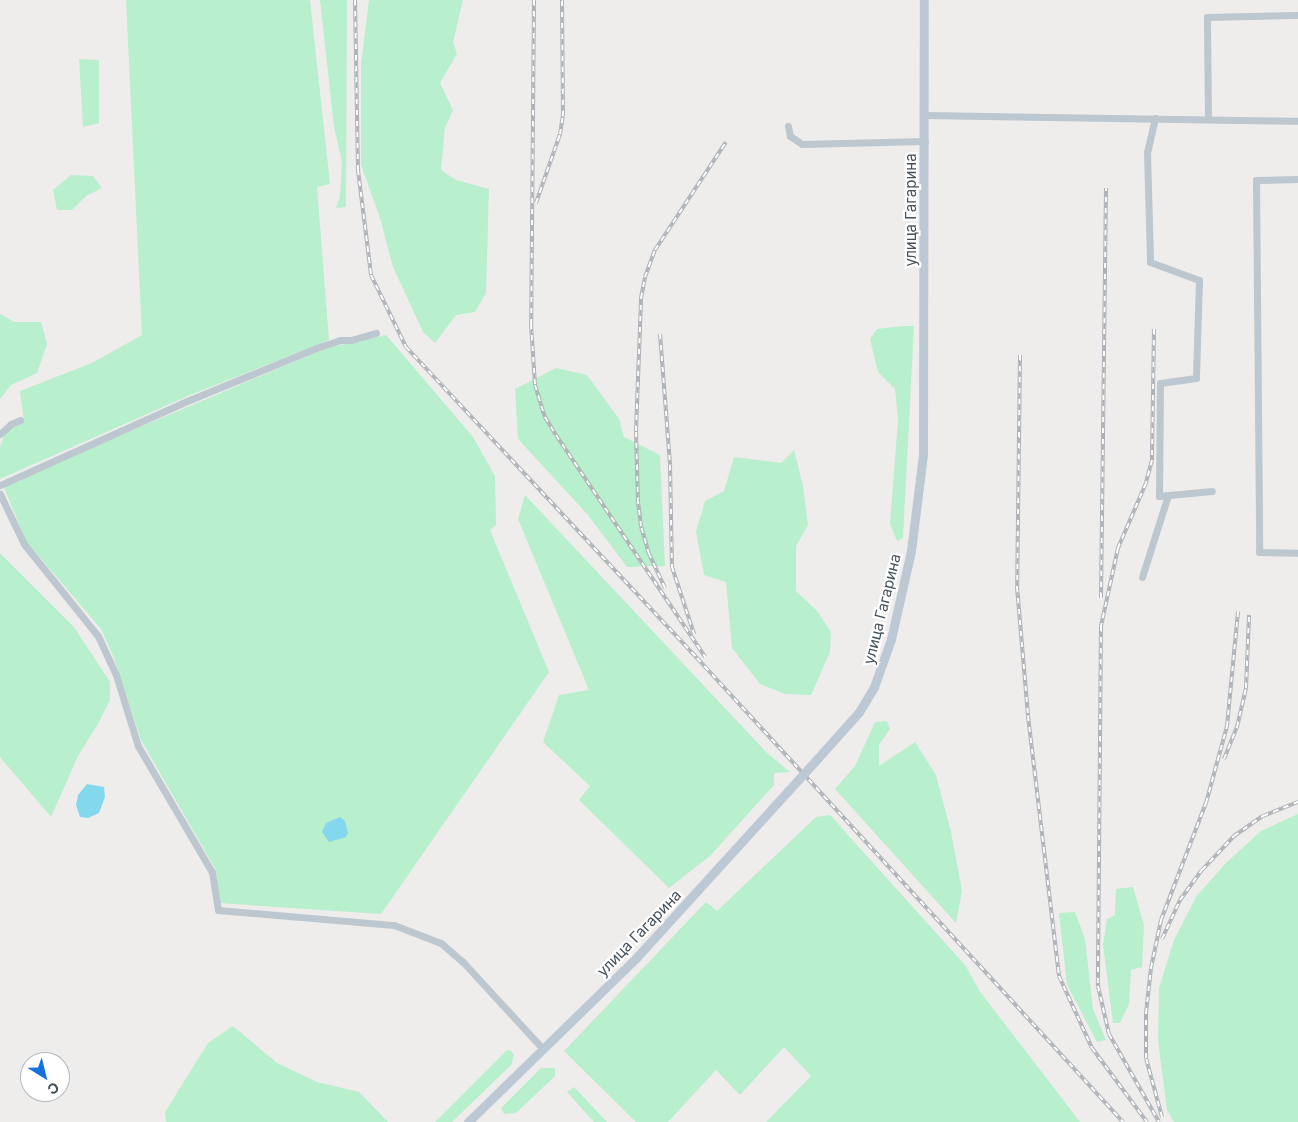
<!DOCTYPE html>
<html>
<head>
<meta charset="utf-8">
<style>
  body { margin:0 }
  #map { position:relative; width:1298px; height:1122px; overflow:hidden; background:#efecec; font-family:Inter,sans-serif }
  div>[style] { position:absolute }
  .green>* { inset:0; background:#b8efcd }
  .water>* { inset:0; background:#84d8ed }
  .minor>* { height:7px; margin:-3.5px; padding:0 3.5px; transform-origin:3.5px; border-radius:3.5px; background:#bcc7cf }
  .secondary>* { height:9px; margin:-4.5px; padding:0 4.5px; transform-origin:4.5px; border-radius:4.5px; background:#bcc8d4 }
  .rail>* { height:4px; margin-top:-2px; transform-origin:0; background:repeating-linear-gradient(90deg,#fff 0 5.5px,#aeb2b7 0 11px); box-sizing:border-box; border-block:1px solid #aeb2b7 }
  .secondary-bridge>* { height:9px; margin:-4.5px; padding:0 4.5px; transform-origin:4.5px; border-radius:4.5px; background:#bcc8d4 }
  span { translate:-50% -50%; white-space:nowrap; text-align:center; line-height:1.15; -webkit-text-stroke:4.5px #fff; paint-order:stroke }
  .street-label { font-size:15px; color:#44505a }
  .north { position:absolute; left:20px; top:1052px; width:50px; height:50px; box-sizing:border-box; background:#fff; border:1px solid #b4b9bd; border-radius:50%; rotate:144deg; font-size:14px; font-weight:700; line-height:20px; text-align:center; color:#44505a }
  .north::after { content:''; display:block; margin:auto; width:18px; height:22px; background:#1570e0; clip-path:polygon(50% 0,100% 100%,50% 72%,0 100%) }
</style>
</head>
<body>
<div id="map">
  <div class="green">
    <i style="clip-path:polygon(126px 0,310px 0,330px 184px,317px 187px,329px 340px,190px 395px,0 479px,0 447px,5px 432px,24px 422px,20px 391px,92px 363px,142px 335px)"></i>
    <i style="clip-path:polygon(320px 0,347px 0,346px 207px,336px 208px,340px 196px,342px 162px,334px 127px)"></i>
    <i style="clip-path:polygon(369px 0,463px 0,453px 42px,457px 54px,440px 83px,453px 110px,445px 128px,441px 170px,456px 180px,489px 189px,486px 293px,475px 312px,456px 315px,435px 343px,423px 332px,393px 267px,380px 218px,361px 165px,361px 65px)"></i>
    <i style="clip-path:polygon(79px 59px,99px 60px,99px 123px,83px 127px)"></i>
    <i style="clip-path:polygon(71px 175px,93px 176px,102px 188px,86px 196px,72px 210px,57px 210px,53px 190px)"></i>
    <i style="clip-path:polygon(0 314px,14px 322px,41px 322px,47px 344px,37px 373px,11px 385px,0 399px)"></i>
    <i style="clip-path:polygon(903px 326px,914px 326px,903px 538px,897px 541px,890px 524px,898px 420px,895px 389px,878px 372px,870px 339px,877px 329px)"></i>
    <i style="clip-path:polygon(386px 335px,473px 437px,495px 476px,496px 525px,490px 530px,549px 672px,381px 914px,219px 903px,216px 870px,141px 740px,114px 658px,101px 629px,26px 541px,3px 485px,327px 348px)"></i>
    <i style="clip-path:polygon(556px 368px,587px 375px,619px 419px,624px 437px,660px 455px,665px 566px,627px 567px,588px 515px,518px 439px,515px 389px)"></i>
    <i style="clip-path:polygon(794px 450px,803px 486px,808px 525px,796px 546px,796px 591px,817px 611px,831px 632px,830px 652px,811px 695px,785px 694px,760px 684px,732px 648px,726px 582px,704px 575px,696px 532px,705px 501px,724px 491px,734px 457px,781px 463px)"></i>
    <i style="clip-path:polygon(525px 495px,766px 752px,790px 772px,774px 773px,774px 785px,710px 856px,669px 888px,579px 800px,590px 786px,543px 742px,559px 695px,589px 690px,518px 519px)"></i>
    <i style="clip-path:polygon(0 553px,74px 627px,110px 682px,110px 700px,99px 722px,78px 756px,51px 817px,0 757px)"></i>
    <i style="clip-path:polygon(887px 721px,890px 729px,879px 745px,879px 766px,915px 742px,936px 775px,951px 832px,962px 891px,956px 923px,835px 789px,855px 766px,875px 722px)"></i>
    <i style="clip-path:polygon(1298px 814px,1298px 1122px,1174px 1122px,1167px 1110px,1158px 1040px,1159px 988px,1174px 940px,1196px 897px,1225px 864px,1261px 831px)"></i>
    <i style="clip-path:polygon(830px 815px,965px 965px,981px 993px,1080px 1122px,766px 1122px,811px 1076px,784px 1047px,740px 1095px,716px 1070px,668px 1122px,636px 1122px,564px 1051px,706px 902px,717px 911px,816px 817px)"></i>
    <i style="clip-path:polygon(1133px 887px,1144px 925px,1142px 967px,1131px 970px,1129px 1004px,1120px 1023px,1113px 1023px,1103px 945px,1107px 919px,1115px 915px,1116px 889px)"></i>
    <i style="clip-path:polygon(1075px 912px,1085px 939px,1093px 1009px,1106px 1040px,1097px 1042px,1067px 985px,1059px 913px)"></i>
    <i style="clip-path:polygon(233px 1026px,277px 1063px,317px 1082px,359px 1092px,388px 1122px,166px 1122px,165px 1112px,208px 1043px)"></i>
    <i style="clip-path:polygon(507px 1050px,511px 1051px,514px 1055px,511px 1065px,452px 1122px,435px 1122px)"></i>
    <i style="clip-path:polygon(541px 1068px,555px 1068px,555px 1076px,516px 1113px,504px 1114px,501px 1108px)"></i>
    <i style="clip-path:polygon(574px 1087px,607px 1122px,594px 1122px,567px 1092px)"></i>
  </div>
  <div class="water">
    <i style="clip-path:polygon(87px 784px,104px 787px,105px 797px,99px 813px,88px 818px,80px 817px,76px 805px,78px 795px)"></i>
    <i style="clip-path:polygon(340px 817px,345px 821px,348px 833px,346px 837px,329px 842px,322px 832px,326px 823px)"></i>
  </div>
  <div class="minor">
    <i style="left:925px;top:115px;width:373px;rotate:0.9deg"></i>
    <i style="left:1155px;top:118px;width:35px;rotate:103deg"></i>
    <i style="left:1147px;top:152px;width:110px;rotate:88.4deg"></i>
    <i style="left:1150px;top:262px;width:52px;rotate:20.2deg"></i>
    <i style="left:1199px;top:280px;width:98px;rotate:91.8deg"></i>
    <i style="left:1196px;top:378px;width:36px;rotate:172deg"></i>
    <i style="left:1160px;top:383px;width:113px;rotate:90.5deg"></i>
    <i style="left:1159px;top:496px;width:53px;rotate:-5.4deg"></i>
    <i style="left:1208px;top:119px;width:102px;rotate:-90.6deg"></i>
    <i style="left:1207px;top:17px;width:91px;rotate:-1.3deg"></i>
    <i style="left:788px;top:126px;width:10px;rotate:79deg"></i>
    <i style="left:790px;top:136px;width:14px;rotate:34deg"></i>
    <i style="left:802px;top:144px;width:123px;rotate:-1.4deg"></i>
    <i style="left:1298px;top:179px;width:42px;rotate:178.6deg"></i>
    <i style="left:1256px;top:180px;width:372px;rotate:89.5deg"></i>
    <i style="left:1259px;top:552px;width:39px;rotate:1deg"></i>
    <i style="left:0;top:434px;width:15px;rotate:-42deg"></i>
    <i style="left:11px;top:424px;width:10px;rotate:-24deg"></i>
    <i style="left:0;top:485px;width:205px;rotate:-24.2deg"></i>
    <i style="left:187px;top:401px;width:139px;rotate:-22.3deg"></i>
    <i style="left:316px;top:348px;width:25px;rotate:-18deg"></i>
    <i style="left:340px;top:340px;width:11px"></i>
    <i style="left:351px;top:340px;width:26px;rotate:-16deg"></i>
    <i style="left:0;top:494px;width:55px;rotate:64.4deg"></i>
    <i style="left:24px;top:544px;width:118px;rotate:51.2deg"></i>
    <i style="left:98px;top:636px;width:43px;rotate:65.2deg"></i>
    <i style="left:116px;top:675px;width:74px;rotate:72.8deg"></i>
    <i style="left:138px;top:746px;width:146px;rotate:59.6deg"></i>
    <i style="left:212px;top:872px;width:38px;rotate:81deg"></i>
    <i style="left:218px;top:910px;width:177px;rotate:4.9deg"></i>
    <i style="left:394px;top:925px;width:50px;rotate:21deg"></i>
    <i style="left:441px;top:943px;width:29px;rotate:41deg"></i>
    <i style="left:463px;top:962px;width:118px;rotate:47.4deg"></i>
    <i style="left:1142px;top:577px;width:86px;rotate:-72.4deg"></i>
  </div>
  <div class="secondary">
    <i style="left:817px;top:759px;width:63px;rotate:-48.2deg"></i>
    <i style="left:859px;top:712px;width:29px;rotate:-59deg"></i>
    <i style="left:874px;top:687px;width:51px;rotate:-70.5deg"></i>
    <i style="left:891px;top:639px;width:90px;rotate:-77.2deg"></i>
    <i style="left:911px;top:551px;width:97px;rotate:-82.9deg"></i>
    <i style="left:923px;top:455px;width:455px;rotate:-89.9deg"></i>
    <i style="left:468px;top:1122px;width:235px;rotate:-44.3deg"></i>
    <i style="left:636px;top:958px;width:226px;rotate:-47.7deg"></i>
  </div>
  <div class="rail">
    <i style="left:355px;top:0;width:170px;rotate:89deg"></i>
    <i style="left:358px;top:170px;width:106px;rotate:82.9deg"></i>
    <i style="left:371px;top:275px;width:80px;rotate:64.1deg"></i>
    <i style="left:406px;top:347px;width:426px;rotate:46.9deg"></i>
    <i style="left:697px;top:658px;width:630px;rotate:47.44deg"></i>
    <i style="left:534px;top:0;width:324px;rotate:90.5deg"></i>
    <i style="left:531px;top:324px;width:61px;rotate:86.2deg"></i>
    <i style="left:535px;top:385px;width:34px;rotate:73deg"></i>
    <i style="left:545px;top:417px;width:21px;rotate:59deg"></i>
    <i style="left:556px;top:435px;width:267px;rotate:56.1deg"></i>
    <i style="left:536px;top:203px;width:73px;rotate:-70.8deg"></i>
    <i style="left:560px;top:134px;width:18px;rotate:-81deg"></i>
    <i style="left:563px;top:116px;width:116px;rotate:-90.5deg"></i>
    <i style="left:1154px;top:329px;width:131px;rotate:90.9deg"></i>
    <i style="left:1152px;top:460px;width:24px;rotate:105deg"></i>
    <i style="left:1146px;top:483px;width:71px;rotate:113.3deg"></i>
    <i style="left:1118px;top:548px;width:80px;rotate:102.3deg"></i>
    <i style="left:1101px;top:626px;width:360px;rotate:90.5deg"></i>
    <i style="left:1098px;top:986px;width:49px;rotate:77.1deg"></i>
    <i style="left:1109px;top:1034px;width:101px;rotate:60.4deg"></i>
    <i style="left:660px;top:334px;width:131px;rotate:85.6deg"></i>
    <i style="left:670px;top:465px;width:102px;rotate:88.9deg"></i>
    <i style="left:672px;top:567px;width:71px;rotate:71.8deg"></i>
    <i style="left:1020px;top:355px;width:232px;rotate:90.7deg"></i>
    <i style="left:1017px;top:587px;width:129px;rotate:85.1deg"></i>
    <i style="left:1028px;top:716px;width:262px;rotate:83.2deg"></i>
    <i style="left:1059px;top:976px;width:79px;rotate:65.4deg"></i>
    <i style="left:1092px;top:1048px;width:92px;rotate:53.4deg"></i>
    <i style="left:665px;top:588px;width:38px;rotate:-115deg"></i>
    <i style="left:649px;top:554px;width:29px;rotate:-106deg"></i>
    <i style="left:641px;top:526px;width:23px;rotate:-97deg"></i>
    <i style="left:638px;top:503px;width:72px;rotate:-91.6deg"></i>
    <i style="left:636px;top:431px;width:133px;rotate:-87.8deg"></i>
    <i style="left:641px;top:298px;width:21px;rotate:-79deg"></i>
    <i style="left:645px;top:277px;width:29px;rotate:-70deg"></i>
    <i style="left:655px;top:250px;width:129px;rotate:-56.7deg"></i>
    <i style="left:1101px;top:598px;width:410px;rotate:-89.3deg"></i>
    <i style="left:1224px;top:759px;width:35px;rotate:-68deg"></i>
    <i style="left:1237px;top:727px;width:40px;rotate:-77deg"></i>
    <i style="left:1246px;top:688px;width:73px;rotate:-87.6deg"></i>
    <i style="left:1162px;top:939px;width:43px;rotate:-65.2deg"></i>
    <i style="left:1180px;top:900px;width:37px;rotate:-54deg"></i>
    <i style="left:1202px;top:870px;width:47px;rotate:-46.7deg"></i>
    <i style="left:1234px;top:836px;width:35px;rotate:-35deg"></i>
    <i style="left:1263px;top:816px;width:38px;rotate:-22deg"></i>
    <i style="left:1162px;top:1117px;width:61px;rotate:-105.2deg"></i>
    <i style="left:1146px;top:1058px;width:45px;rotate:-90deg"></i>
    <i style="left:1146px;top:1013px;width:45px;rotate:-83.7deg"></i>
    <i style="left:1151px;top:968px;width:49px;rotate:-78.2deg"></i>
    <i style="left:1161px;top:920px;width:125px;rotate:-69deg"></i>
    <i style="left:1206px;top:803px;width:80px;rotate:-74.7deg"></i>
    <i style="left:1227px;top:726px;width:115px;rotate:-84.5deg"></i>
  </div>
  <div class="secondary-bridge">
    <i style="left:788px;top:791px;width:43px;rotate:-47.8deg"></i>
  </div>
  <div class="street-label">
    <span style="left:911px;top:210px;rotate:-90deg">улица Гагарина</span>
    <span style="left:882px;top:609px;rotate:-76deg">улица Гагарина</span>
    <span style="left:639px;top:933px;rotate:-46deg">улица Гагарина</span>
  </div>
  <div class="north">С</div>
</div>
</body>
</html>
